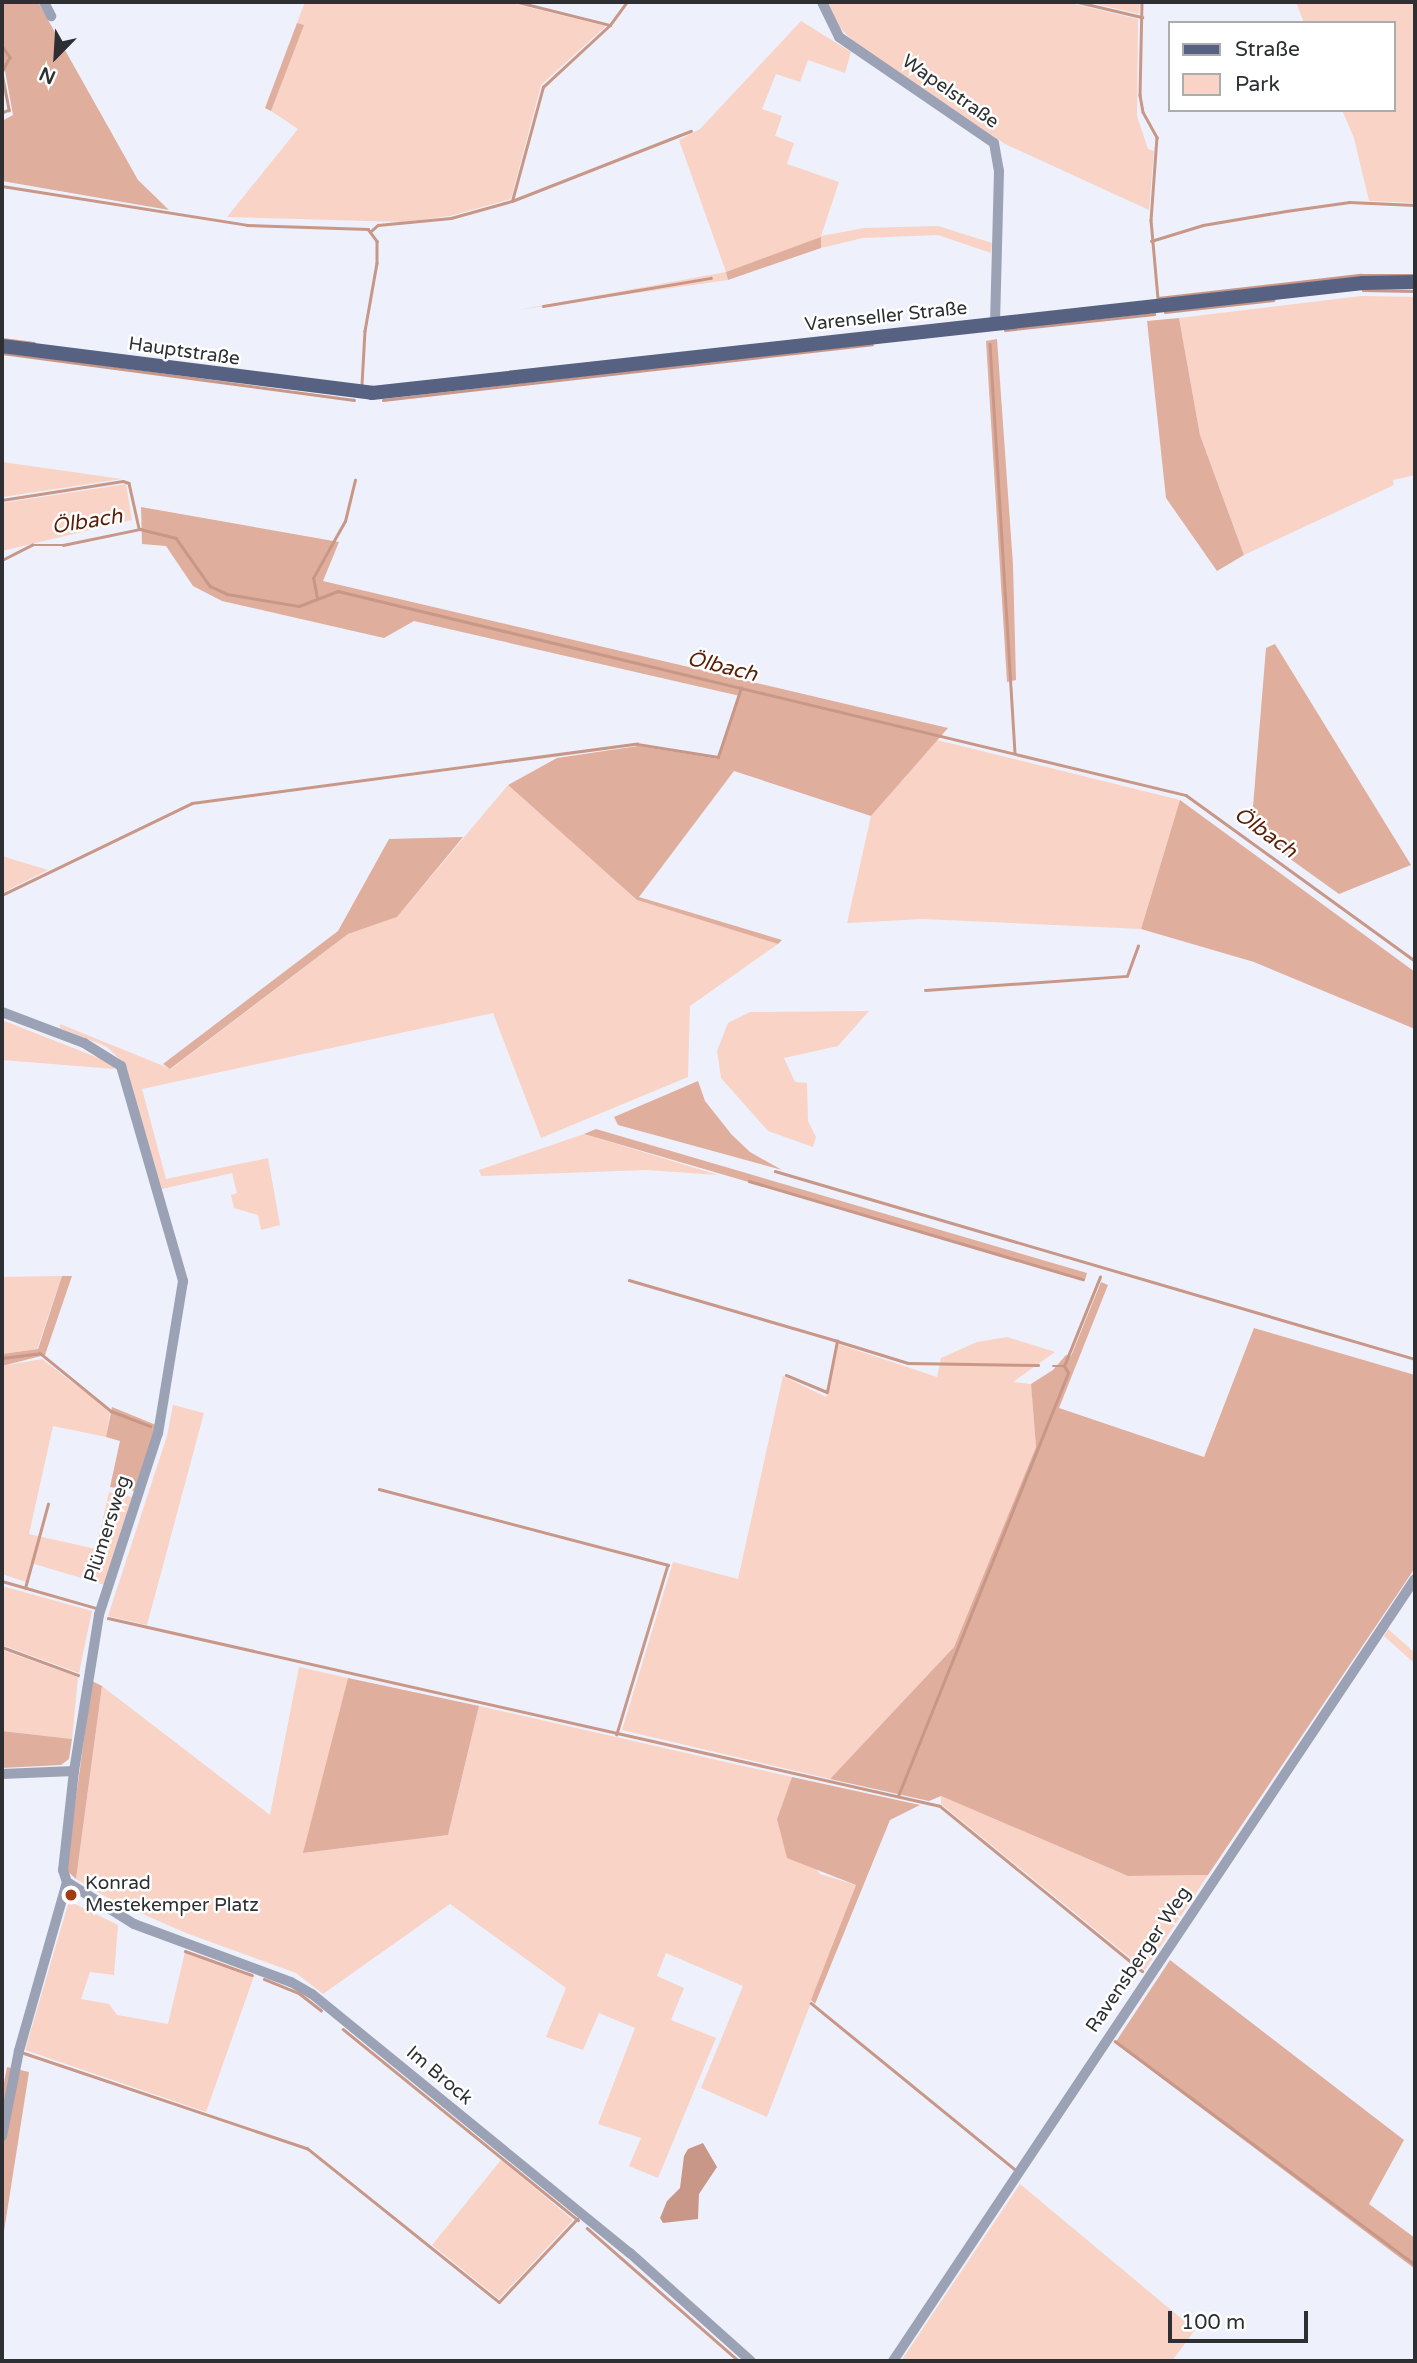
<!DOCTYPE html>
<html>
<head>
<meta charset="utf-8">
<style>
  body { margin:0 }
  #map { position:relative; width:1417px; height:2363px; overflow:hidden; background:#eef1fb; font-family:"Varela Round",sans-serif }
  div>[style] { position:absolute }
  .green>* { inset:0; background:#f8d3c6 }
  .forest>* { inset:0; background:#e0ae9d }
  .water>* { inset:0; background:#c89787 }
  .stream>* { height:2.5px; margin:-1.25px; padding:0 1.25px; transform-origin:1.25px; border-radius:1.25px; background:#c89787 }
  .minor>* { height:10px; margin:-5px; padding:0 5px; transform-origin:5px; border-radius:5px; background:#9ca2b5 }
  .major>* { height:14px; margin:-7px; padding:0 7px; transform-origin:7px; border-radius:7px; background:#576182 }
  .dots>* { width:19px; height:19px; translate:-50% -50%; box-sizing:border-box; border:4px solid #fff; border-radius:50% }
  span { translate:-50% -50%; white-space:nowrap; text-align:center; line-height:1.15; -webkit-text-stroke:5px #fff; paint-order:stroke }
  .street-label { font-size:19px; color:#2d2f32 }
  .poi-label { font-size:19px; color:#2d2f32 }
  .left { translate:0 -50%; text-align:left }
  .water-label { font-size:21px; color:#591e06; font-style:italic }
  .frame { position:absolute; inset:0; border:4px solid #2d2f32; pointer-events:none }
  .legend { position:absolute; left:1168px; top:21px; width:228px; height:91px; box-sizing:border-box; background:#fff; border:2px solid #abacad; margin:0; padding:9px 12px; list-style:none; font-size:21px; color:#2d2f32 }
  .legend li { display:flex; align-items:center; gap:14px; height:35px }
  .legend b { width:35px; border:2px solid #abacad }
  .north { position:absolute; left:21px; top:21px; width:70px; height:70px; -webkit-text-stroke:5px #fff; paint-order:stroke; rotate:204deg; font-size:19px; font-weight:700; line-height:28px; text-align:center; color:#2d2f32 }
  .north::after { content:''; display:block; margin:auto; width:24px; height:32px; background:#2d2f32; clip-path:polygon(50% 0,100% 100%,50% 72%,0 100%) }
  .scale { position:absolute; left:1168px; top:2311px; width:140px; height:32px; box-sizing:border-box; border:4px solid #2d2f32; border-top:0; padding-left:9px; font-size:21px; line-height:24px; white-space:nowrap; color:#2d2f32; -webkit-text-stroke:5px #fff; paint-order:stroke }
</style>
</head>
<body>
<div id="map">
  <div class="green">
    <i style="clip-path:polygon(305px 2px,507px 2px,606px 26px,541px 85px,511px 199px,450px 216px,403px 222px,227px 217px,298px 129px,271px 111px,303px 26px,297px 23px)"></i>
    <i style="clip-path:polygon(827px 2px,1066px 2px,1138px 19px,1137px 116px,1148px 149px,1154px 151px,1149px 210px,1005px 144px,859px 47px,835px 23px)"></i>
    <i style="clip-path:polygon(1087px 2px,1140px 2px,1139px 14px)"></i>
    <i style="clip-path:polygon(1296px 2px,1415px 2px,1415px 203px,1369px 201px,1354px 138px,1342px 110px,1394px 110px,1394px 23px,1304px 23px)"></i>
    <i style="clip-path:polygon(801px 21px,851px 52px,845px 73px,808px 60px,800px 82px,776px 74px,762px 109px,782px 116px,775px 136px,794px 143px,787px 164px,839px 182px,821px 236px,864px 228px,938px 226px,992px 243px,991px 253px,938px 235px,863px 238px,821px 248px,821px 238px,726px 272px,728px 280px,518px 310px,726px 272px,679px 140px,700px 129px)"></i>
    <i style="clip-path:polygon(1361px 296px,1415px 297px,1415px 475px,1393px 480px,1394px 485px,1244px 555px,1200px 435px,1179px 318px)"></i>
    <i style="clip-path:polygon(2px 462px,122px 479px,2px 497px)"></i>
    <i style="clip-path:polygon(126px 484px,132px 520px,2px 551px,2px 503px)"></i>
    <i style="clip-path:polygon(937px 740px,1180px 800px,1141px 929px,923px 919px,847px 923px,871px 816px)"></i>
    <i style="clip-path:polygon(508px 785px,637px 900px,778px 944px,690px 1006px,688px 1077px,541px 1138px,493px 1013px,142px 1089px,166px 1179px,268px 1158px,280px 1225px,261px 1230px,258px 1215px,234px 1208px,231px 1195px,237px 1193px,232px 1173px,162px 1189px,124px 1063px,107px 1047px,60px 1028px,60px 1024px,171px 1069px,348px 934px,397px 917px)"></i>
    <i style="clip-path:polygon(2px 856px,48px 870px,2px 893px)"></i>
    <i style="clip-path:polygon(869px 1011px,838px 1046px,784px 1058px,795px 1082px,807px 1083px,808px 1121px,816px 1137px,813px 1147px,768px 1131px,721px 1078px,717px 1051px,728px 1023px,750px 1012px)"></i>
    <i style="clip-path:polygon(2px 1020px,109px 1062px,115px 1069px,2px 1060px)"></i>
    <i style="clip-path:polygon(584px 1134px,718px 1175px,647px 1170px,481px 1176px,479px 1170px)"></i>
    <i style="clip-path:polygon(62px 1276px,37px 1349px,2px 1354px,2px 1277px)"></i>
    <i style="clip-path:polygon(1007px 1337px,1055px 1352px,1013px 1382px,1031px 1384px,1036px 1447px,954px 1647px,830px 1779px,622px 1730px,673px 1562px,738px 1579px,783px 1376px,826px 1397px,838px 1344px,937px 1377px,941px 1358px,977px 1342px)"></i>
    <i style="clip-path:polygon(42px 1359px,110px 1411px,106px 1437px,53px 1426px,29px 1534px,96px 1549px,109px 1492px,132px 1497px,105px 1585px,31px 1563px,26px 1582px,2px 1574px,2px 1366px)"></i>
    <i style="clip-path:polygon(173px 1405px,204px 1413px,147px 1625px,108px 1616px,167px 1436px)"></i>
    <i style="clip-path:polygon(2px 1586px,92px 1611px,79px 1673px,2px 1645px)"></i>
    <i style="clip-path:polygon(1388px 1629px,1415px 1653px,1415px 1664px,1384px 1636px)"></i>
    <i style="clip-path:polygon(2px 1650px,78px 1677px,72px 1739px,2px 1731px)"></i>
    <i style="clip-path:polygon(299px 1667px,348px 1678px,304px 1853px,448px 1835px,479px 1706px,792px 1777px,777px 1819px,820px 1874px,856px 1885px,767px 2117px,701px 2088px,743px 1986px,666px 1953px,657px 1976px,684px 1988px,671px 2020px,716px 2038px,658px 2178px,629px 2166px,641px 2138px,598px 2124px,635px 2028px,599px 2013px,583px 2050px,546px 2037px,566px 1988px,450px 1904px,323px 1994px,296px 1973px,186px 1933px,113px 1901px,76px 1879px,102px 1686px,270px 1815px)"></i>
    <i style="clip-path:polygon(941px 1796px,1128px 1876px,1208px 1875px,1145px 1970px,941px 1804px)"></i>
    <i style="clip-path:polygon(69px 1901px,118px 1925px,114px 1975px,90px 1972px,81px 1999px,109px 2004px,117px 2015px,168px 2024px,185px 1952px,254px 1976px,206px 2112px,25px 2050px)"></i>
    <i style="clip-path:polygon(501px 2160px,573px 2220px,499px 2299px,432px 2245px)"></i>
    <i style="clip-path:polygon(1020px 2184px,1195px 2330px,1172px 2361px,901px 2361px)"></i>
  </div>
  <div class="forest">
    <i style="clip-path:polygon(2px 2px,38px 2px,138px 180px,169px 210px,2px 181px,2px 121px,13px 115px,2px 54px)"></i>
    <i style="clip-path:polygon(297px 23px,304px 25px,271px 111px,265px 108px)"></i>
    <i style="clip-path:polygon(821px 237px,821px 248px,728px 280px,726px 272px)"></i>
    <i style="clip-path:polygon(1179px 318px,1200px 435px,1244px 555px,1217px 571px,1166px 498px,1147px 321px)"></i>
    <i style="clip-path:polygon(997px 339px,1013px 565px,1016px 680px,1007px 682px,986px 341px)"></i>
    <i style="clip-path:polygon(141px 507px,339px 542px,323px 581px,948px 728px,871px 816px,734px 771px,639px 897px,782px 940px,778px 944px,637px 900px,508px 785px,557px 758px,638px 746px,719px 759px,740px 696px,414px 621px,384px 638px,222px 601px,193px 586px,166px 546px,142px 544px)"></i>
    <i style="clip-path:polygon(1275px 644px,1411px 865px,1339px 894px,1251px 831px,1266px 648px)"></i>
    <i style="clip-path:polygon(1180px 800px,1415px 972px,1415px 1029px,1254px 962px,1141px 929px)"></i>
    <i style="clip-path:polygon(463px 837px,397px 917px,348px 934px,170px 1069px,163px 1064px,338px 931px,389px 839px)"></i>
    <i style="clip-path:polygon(698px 1081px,705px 1101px,732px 1135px,750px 1152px,782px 1170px,618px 1125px,614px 1117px)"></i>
    <i style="clip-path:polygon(596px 1129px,1087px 1273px,1085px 1280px,584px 1134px)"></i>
    <i style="clip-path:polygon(62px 1276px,72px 1276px,45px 1355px,2px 1366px,2px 1354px,38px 1349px)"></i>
    <i style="clip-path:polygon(1101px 1282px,1108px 1285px,1059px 1408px,1204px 1457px,1254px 1328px,1415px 1375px,1415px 1568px,1208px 1875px,1128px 1876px,941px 1796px,929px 1801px,830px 1779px,954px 1647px,1036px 1447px,1031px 1384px,1053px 1370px,1066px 1355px,1071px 1356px)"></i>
    <i style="clip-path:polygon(112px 1407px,156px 1425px,135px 1491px,110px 1487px,120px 1441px,106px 1437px)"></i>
    <i style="clip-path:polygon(348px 1678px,479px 1706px,448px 1835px,303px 1853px)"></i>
    <i style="clip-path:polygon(92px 1681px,102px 1686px,76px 1879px,66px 1870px)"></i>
    <i style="clip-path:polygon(2px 1731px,72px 1739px,69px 1759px,61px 1765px,2px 1768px)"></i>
    <i style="clip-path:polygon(792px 1777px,920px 1805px,890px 1820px,815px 2004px,811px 2000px,856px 1885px,787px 1858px,777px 1819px)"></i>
    <i style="clip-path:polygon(1170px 1960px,1404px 2140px,1369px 2204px,1415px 2238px,1415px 2269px,1115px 2043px)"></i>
    <i style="clip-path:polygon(7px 2067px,29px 2072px,2px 2244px,2px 2094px)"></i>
  </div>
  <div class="water">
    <i style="clip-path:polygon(703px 2143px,717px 2167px,699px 2194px,698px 2219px,663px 2223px,660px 2218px,667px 2201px,680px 2188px,684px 2156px,688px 2149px)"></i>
  </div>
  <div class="stream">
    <i style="left:518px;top:2px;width:95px;rotate:14deg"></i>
    <i style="left:1078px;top:2px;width:66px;rotate:13.2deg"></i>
    <i style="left:1142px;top:2px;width:93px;rotate:91.2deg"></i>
    <i style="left:1140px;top:95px;width:17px;rotate:80deg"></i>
    <i style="left:1143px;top:112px;width:29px;rotate:61deg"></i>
    <i style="left:1157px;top:137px;width:83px;rotate:94.1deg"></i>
    <i style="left:1151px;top:220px;width:78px;rotate:84.9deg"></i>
    <i style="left:1158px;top:298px;width:204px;rotate:-6.5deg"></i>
    <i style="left:1361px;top:275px;width:54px"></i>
    <i style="left:2px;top:46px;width:14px;rotate:54deg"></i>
    <i style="left:10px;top:57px;width:18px;rotate:117deg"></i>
    <i style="left:2px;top:73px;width:38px;rotate:79deg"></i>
    <i style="left:9px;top:110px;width:8px;rotate:157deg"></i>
    <i style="left:2px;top:186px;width:248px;rotate:9deg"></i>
    <i style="left:247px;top:225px;width:121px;rotate:1.9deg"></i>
    <i style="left:368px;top:229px;width:15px;rotate:53deg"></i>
    <i style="left:377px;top:241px;width:22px;rotate:90deg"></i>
    <i style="left:377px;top:263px;width:69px;rotate:100deg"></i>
    <i style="left:365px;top:331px;width:53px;rotate:93.2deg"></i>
    <i style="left:512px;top:201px;width:118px;rotate:-74.8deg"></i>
    <i style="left:543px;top:87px;width:91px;rotate:-42.8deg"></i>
    <i style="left:610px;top:25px;width:29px;rotate:-54deg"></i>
    <i style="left:371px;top:231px;width:9px;rotate:-41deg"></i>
    <i style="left:378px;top:225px;width:73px;rotate:-5.5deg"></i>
    <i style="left:451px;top:218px;width:63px;rotate:-15.6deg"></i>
    <i style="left:512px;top:201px;width:192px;rotate:-21.4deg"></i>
    <i style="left:1151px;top:241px;width:54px;rotate:-17.1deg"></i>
    <i style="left:1203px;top:225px;width:84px;rotate:-9.6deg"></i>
    <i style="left:1286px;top:211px;width:64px;rotate:-8.1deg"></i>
    <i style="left:1349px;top:202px;width:66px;rotate:2.6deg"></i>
    <i style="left:1363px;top:290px;width:52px;rotate:1.1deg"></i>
    <i style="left:543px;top:306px;width:170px;rotate:-9.5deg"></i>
    <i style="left:1165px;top:312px;width:109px;rotate:-6.3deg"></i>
    <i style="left:1005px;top:330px;width:150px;rotate:-6.1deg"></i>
    <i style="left:2px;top:339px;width:32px;rotate:7deg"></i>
    <i style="left:990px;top:344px;width:410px;rotate:86.5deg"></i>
    <i style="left:2px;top:353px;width:355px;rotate:7.6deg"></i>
    <i style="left:383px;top:400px;width:492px;rotate:-6.5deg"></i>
    <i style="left:2px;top:500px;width:122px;rotate:-8.9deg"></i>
    <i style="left:123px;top:481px;width:6px;rotate:18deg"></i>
    <i style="left:129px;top:483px;width:46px;rotate:77.5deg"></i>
    <i style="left:2px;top:560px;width:34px;rotate:-27deg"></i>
    <i style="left:32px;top:545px;width:31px"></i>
    <i style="left:63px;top:545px;width:79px;rotate:-11.7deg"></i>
    <i style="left:140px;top:529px;width:37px;rotate:14deg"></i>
    <i style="left:176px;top:538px;width:59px;rotate:54.7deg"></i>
    <i style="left:210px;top:586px;width:19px;rotate:25deg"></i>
    <i style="left:227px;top:594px;width:73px;rotate:9.5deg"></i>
    <i style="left:299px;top:606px;width:42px;rotate:-21deg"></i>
    <i style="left:338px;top:591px;width:872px;rotate:13.53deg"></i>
    <i style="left:1186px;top:795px;width:283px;rotate:35.9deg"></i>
    <i style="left:317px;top:598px;width:20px;rotate:-101deg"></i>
    <i style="left:313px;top:578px;width:65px;rotate:-60.7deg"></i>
    <i style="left:345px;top:521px;width:42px;rotate:-76.3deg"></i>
    <i style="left:2px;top:895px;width:211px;rotate:-25.8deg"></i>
    <i style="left:192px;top:803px;width:449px;rotate:-7.6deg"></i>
    <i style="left:637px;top:744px;width:82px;rotate:9.1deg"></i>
    <i style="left:718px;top:757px;width:73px;rotate:-71.6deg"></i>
    <i style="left:925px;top:990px;width:202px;rotate:-4deg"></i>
    <i style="left:1127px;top:976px;width:32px;rotate:-70deg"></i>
    <i style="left:775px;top:1171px;width:667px;rotate:16.37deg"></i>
    <i style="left:749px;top:1181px;width:348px;rotate:16.4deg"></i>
    <i style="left:629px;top:1280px;width:217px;rotate:16.3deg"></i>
    <i style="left:2px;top:1358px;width:38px;rotate:-7deg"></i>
    <i style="left:40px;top:1353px;width:92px;rotate:39.2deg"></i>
    <i style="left:111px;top:1411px;width:42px;rotate:21deg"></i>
    <i style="left:1053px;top:1366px;width:11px"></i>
    <i style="left:786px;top:1375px;width:44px;rotate:22.5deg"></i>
    <i style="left:827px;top:1392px;width:52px;rotate:-78.9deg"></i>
    <i style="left:837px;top:1341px;width:74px;rotate:17.2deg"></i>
    <i style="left:908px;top:1363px;width:130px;rotate:0.9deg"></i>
    <i style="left:379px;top:1489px;width:299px;rotate:14.7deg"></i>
    <i style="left:668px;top:1565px;width:177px;rotate:106.8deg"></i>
    <i style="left:2px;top:1581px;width:98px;rotate:16deg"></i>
    <i style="left:25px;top:1588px;width:87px;rotate:-74.7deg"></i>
    <i style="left:108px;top:1618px;width:853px;rotate:12.73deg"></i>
    <i style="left:940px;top:1806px;width:261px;rotate:39.2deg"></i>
    <i style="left:2px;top:1647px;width:81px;rotate:20.2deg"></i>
    <i style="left:898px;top:1796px;width:456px;rotate:-68.1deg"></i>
    <i style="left:1068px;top:1373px;width:8px;rotate:-120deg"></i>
    <i style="left:1064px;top:1366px;width:96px;rotate:-68deg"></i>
    <i style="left:185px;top:1951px;width:71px;rotate:19.7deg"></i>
    <i style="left:264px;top:1979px;width:38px;rotate:22deg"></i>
    <i style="left:299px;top:1993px;width:28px;rotate:38deg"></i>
    <i style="left:811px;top:2003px;width:266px;rotate:39.2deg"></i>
    <i style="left:343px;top:2029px;width:303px;rotate:39.1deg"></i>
    <i style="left:1115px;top:2041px;width:374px;rotate:36.7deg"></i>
    <i style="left:21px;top:2052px;width:302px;rotate:18.6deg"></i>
    <i style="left:307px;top:2148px;width:246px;rotate:38.7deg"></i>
    <i style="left:499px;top:2302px;width:114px;rotate:-46.8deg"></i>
    <i style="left:587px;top:2228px;width:202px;rotate:41.2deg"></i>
  </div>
  <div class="minor">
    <i style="left:44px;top:2px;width:16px;rotate:63deg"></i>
    <i style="left:822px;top:2px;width:39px;rotate:64deg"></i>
    <i style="left:839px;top:37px;width:188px;rotate:34.4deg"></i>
    <i style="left:994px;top:143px;width:28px;rotate:80deg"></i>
    <i style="left:999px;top:171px;width:153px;rotate:91.5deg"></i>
    <i style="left:2px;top:1012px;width:88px;rotate:20.7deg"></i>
    <i style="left:84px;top:1043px;width:44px;rotate:31.9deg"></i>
    <i style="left:121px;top:1066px;width:224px;rotate:73.9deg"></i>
    <i style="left:183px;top:1281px;width:154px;rotate:99.3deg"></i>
    <i style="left:158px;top:1433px;width:191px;rotate:108deg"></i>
    <i style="left:99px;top:1615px;width:158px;rotate:99.1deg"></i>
    <i style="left:74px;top:1771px;width:100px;rotate:96.3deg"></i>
    <i style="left:63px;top:1870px;width:13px;rotate:72deg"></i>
    <i style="left:67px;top:1882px;width:176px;rotate:105.9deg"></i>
    <i style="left:19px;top:2051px;width:87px;rotate:101.3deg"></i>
    <i style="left:2px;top:1774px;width:72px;rotate:-2.4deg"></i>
    <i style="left:67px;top:1882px;width:79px;rotate:32.1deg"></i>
    <i style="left:134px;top:1924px;width:167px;rotate:20.3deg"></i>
    <i style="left:291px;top:1982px;width:24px;rotate:30deg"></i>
    <i style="left:312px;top:1994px;width:410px;rotate:39.2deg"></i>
    <i style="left:630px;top:2253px;width:162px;rotate:41.8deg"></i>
    <i style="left:893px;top:2361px;width:940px;rotate:-56.28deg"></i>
  </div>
  <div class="major">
    <i style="left:2px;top:346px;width:373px;rotate:7.2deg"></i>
    <i style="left:372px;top:393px;width:997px;rotate:-6.33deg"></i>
    <i style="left:1363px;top:283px;width:52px;rotate:-1.1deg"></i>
  </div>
  <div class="dots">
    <i style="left:71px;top:1895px;background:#a23c12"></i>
  </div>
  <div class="street-label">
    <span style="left:950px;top:92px;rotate:35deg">Wapelstraße</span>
    <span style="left:886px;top:317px;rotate:-6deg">Varenseller Straße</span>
    <span style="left:184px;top:352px;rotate:8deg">Hauptstraße</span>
    <span style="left:108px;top:1529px;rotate:-72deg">Plümersweg</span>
    <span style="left:1139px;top:1960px;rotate:-56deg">Ravensberger Weg</span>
    <span style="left:439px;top:2076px;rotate:40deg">Im Brock</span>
  </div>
  <div class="poi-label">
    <span class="left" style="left:85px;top:1895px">Konrad<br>Mestekemper Platz</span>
  </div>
  <div class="water-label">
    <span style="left:87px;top:522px;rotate:-9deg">Ölbach</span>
    <span style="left:722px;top:667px;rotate:14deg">Ölbach</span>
    <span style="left:1265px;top:833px;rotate:36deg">Ölbach</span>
  </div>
  <div class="frame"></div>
  <ul class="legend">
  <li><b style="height:9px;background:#576182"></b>Straße</li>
  <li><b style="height:19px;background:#f8d3c6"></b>Park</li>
  </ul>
  <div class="north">N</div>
  <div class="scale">100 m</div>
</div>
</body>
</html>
